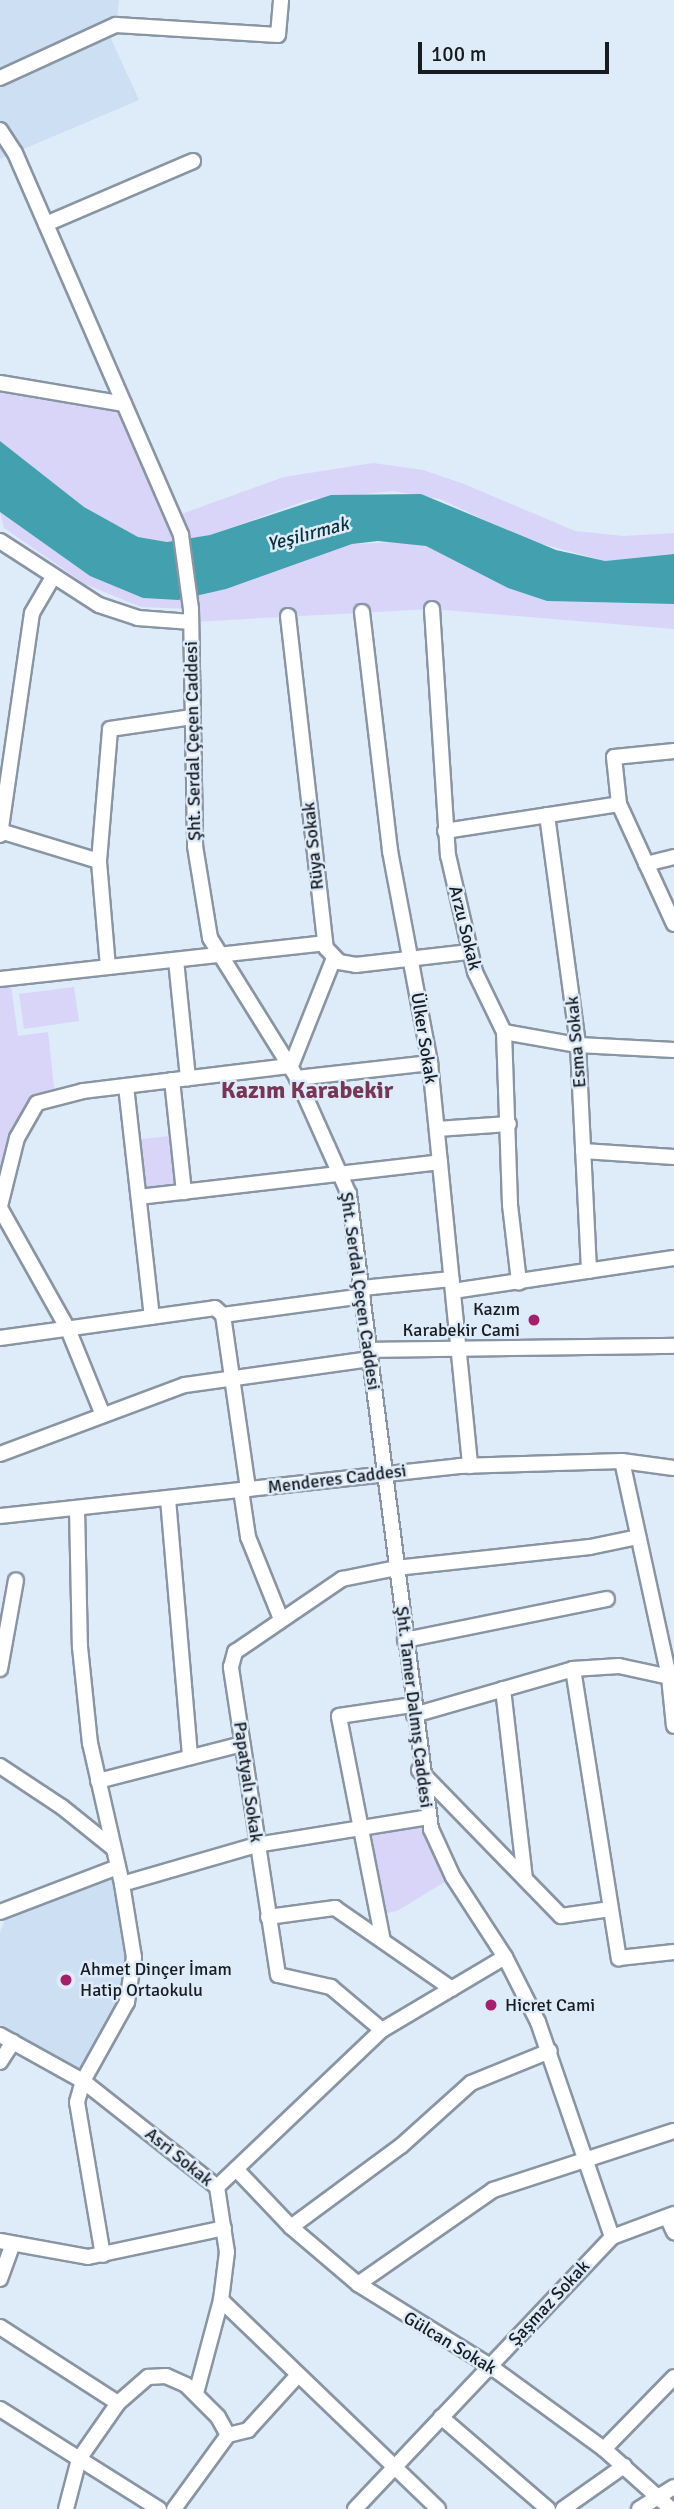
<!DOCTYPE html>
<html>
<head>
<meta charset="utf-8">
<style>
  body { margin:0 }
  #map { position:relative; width:674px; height:2509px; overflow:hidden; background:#deebf9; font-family:Signika,sans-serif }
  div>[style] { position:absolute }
  .built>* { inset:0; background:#cddff3 }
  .green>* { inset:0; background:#d9d5f9 }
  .water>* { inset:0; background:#43a0af }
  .roads { filter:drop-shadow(2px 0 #8995a2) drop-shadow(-2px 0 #8995a2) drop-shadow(0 2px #8995a2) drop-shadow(0 -2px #8995a2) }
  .minor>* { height:14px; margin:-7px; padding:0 7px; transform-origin:7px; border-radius:7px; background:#fff }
  .dots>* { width:19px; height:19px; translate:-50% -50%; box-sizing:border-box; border:4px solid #deebf9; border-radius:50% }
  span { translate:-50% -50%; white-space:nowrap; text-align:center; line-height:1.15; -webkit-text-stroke:5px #deebf9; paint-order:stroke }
  .street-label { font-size:18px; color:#171c21 }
  .poi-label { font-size:18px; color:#171c21 }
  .right { translate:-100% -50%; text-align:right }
  .left { translate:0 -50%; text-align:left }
  .water-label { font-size:19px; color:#053339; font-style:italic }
  .district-label { font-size:24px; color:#773656; font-weight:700 }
  .scale { position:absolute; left:418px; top:42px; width:191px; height:32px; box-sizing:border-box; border:4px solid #171c21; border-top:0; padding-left:9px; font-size:21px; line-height:24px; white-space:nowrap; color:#171c21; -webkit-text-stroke:5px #deebf9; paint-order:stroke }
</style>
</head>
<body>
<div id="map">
  <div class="built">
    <i style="clip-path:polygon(0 0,119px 0,116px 25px,107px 30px,139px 100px,0 159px)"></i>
    <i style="clip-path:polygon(118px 1867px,133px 1973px,83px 2081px,0 2035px,0 1933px,9px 1908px)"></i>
  </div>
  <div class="green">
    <i style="clip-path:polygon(0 393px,128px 414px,173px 517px,284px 477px,373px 463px,423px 470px,464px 484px,575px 531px,624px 536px,674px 533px,674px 554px,605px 561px,527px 540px,440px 499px,393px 491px,308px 500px,211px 535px,167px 542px,138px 537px,84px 507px,0 441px)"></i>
    <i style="clip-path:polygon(0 512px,90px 576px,143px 598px,175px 600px,209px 593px,352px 544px,400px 542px,426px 546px,508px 588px,547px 601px,674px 604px,674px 629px,432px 609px,191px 622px,190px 609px,141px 607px,85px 584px,4px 528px)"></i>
    <i style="clip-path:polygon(10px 978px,18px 1036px,48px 1032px,55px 1096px,37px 1103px,0 1206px,0 979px)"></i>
    <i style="clip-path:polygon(74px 987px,79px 1021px,24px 1029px,19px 994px)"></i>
    <i style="clip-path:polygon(178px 1135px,184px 1192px,139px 1197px,132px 1140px)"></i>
    <i style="clip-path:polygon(428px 1817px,453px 1877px,397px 1911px,377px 1915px,358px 1827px)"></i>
  </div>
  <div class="water">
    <i style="clip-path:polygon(0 441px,84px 507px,138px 537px,167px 542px,210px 535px,331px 495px,421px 494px,556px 550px,605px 561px,674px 554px,674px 604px,547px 601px,508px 588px,426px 546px,378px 541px,352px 544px,226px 589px,178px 600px,143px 598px,90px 576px,0 512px)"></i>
  </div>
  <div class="roads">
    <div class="minor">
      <i style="left:0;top:78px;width:128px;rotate:-24.6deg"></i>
      <i style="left:116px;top:25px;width:162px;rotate:3.5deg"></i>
      <i style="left:278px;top:35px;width:35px;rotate:-85deg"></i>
      <i style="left:0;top:130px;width:27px;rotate:57deg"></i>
      <i style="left:15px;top:153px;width:417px;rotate:66.5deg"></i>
      <i style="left:181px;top:535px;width:75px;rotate:82.3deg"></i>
      <i style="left:191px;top:609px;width:237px;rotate:89deg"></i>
      <i style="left:195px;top:846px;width:93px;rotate:80.7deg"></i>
      <i style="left:210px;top:938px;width:165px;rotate:58.1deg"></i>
      <i style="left:297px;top:1078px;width:127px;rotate:65.9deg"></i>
      <i style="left:349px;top:1194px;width:640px;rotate:82.64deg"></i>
      <i style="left:431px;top:1829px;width:53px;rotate:65.4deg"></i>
      <i style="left:453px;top:1877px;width:95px;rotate:57deg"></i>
      <i style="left:505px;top:1957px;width:73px;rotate:63.1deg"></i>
      <i style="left:538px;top:2022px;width:227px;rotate:71deg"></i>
      <i style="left:46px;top:224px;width:160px;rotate:-23.2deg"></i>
      <i style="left:0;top:383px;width:126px;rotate:9.6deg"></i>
      <i style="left:0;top:541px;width:118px;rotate:32.9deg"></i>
      <i style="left:99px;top:605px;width:41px;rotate:18.4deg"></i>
      <i style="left:138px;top:618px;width:53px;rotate:4.3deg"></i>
      <i style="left:432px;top:609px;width:247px;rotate:86.3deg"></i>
      <i style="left:448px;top:855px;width:120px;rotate:77deg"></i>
      <i style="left:475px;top:972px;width:67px;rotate:64.2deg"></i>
      <i style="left:504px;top:1032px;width:173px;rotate:88deg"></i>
      <i style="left:510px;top:1205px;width:78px;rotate:83.3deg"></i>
      <i style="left:362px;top:612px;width:241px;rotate:83.3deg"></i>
      <i style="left:390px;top:851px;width:216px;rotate:79.3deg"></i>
      <i style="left:430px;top:1063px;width:405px;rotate:84.3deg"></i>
      <i style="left:288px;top:616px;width:334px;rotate:83.5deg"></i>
      <i style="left:326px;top:948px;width:19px;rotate:47deg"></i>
      <i style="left:339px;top:962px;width:17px;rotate:10deg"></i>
      <i style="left:356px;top:965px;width:114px;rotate:-6.6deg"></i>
      <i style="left:674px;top:751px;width:60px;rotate:174.3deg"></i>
      <i style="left:614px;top:757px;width:47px;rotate:83.9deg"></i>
      <i style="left:619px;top:804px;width:132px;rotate:65.4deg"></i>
      <i style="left:547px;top:815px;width:232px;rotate:82.3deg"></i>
      <i style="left:578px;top:1045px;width:226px;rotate:87.2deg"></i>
      <i style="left:0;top:831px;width:103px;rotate:16.9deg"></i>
      <i style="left:445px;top:831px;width:176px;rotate:-8.8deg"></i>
      <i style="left:0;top:835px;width:224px;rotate:-81.8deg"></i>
      <i style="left:32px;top:613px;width:42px;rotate:-59.7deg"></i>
      <i style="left:646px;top:864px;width:29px;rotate:-14deg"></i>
      <i style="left:176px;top:960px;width:119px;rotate:84.2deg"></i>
      <i style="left:108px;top:967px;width:106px;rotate:-94.9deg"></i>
      <i style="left:99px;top:861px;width:132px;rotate:-85.2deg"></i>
      <i style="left:110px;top:729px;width:83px;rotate:-8.3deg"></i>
      <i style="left:0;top:979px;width:326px;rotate:-6.3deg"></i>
      <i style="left:504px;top:1032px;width:75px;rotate:10deg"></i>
      <i style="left:578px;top:1045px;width:96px;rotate:3deg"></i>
      <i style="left:297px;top:1078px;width:134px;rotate:-6.4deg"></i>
      <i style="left:172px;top:1080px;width:113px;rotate:83.9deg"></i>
      <i style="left:126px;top:1086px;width:232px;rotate:83.6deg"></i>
      <i style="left:437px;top:1129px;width:72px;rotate:-4deg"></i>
      <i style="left:583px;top:1151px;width:91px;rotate:3.8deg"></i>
      <i style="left:139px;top:1197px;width:303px;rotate:-6.6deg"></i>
      <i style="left:0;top:1206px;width:70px;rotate:-76deg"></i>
      <i style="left:17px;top:1138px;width:40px;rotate:-60.3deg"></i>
      <i style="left:37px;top:1103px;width:48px;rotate:-14.6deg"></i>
      <i style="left:83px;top:1091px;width:209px;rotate:-6.9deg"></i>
      <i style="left:291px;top:1066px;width:116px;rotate:-68.3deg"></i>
      <i style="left:0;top:1208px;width:139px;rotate:60.7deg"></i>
      <i style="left:68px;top:1329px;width:93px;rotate:67.9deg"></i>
      <i style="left:362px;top:1288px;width:90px;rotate:-5.7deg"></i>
      <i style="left:453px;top:1291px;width:223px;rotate:-8.5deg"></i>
      <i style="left:223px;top:1315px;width:176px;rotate:81.8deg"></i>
      <i style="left:0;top:1338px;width:217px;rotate:-7.9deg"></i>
      <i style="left:215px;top:1308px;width:11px;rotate:41deg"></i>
      <i style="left:223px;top:1315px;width:141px;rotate:-7.7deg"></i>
      <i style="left:369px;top:1350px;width:305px;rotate:-0.8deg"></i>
      <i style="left:0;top:1454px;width:197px;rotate:-20.5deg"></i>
      <i style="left:185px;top:1385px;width:187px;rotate:-8deg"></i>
      <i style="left:622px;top:1461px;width:221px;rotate:77.7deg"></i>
      <i style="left:669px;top:1677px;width:49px;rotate:84.2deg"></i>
      <i style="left:241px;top:1490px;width:48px;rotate:81.5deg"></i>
      <i style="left:248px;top:1537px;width:88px;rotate:68.1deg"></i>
      <i style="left:168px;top:1499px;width:259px;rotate:85.1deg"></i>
      <i style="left:77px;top:1508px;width:139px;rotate:88.8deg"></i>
      <i style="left:80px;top:1647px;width:97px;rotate:84.1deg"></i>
      <i style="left:90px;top:1743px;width:145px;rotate:77.2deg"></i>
      <i style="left:122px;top:1884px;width:74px;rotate:80.7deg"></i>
      <i style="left:134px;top:1957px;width:46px;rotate:98.8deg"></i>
      <i style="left:127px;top:2002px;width:90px;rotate:119.1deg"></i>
      <i style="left:83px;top:2081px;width:22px;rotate:106deg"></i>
      <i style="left:77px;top:2102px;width:155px;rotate:80.4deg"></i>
      <i style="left:0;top:1516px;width:462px;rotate:-6.2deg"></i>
      <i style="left:459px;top:1466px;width:163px;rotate:-1.8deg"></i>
      <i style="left:622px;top:1461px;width:52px;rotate:7.7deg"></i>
      <i style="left:405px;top:1640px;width:206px;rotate:-11.5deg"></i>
      <i style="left:0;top:1669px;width:90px;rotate:-79.8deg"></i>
      <i style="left:573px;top:1669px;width:293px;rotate:81deg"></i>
      <i style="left:619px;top:1958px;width:55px;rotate:-6.2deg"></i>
      <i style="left:503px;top:1689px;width:191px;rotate:83.4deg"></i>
      <i style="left:414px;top:1715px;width:166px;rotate:-16.1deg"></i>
      <i style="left:573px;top:1669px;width:46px;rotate:-3.7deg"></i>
      <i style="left:619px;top:1666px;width:56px;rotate:12.3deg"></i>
      <i style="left:0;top:1766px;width:74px;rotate:33.5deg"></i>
      <i style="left:62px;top:1807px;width:65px;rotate:38.8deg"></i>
      <i style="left:419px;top:1770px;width:204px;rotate:45.8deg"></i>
      <i style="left:561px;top:1916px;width:50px;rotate:-8deg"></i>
      <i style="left:98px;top:1781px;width:149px;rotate:-14.4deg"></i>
      <i style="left:122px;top:1884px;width:140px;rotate:-16.2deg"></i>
      <i style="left:256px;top:1845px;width:174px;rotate:-9.2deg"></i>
      <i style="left:0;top:1912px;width:126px;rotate:-20.9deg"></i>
      <i style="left:268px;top:1917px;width:68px;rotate:-7.7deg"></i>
      <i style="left:335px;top:1908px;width:142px;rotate:34.7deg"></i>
      <i style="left:383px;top:1941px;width:229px;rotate:-101.1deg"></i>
      <i style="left:339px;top:1716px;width:75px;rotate:-8.5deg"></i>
      <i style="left:382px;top:2030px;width:67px;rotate:-139.9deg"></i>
      <i style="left:331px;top:1987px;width:54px;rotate:-167.2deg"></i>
      <i style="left:278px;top:1975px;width:312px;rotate:-98.7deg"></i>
      <i style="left:231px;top:1667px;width:16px;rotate:-75deg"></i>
      <i style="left:235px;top:1652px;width:130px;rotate:-34.3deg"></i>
      <i style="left:342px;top:1579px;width:55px;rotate:-11.5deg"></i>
      <i style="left:396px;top:1568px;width:195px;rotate:-6.2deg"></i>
      <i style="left:590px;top:1547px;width:49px;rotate:-11.8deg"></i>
      <i style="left:0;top:2035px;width:95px;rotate:29deg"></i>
      <i style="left:83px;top:2081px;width:171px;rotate:38.3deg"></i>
      <i style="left:217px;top:2187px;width:66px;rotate:81.3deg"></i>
      <i style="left:227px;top:2252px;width:48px;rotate:97.1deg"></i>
      <i style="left:221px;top:2300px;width:96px;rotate:105deg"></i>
      <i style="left:0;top:2062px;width:24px;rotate:-57deg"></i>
      <i style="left:236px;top:2169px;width:80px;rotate:46.5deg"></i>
      <i style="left:291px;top:2227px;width:88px;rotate:40.4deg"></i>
      <i style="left:358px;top:2284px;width:155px;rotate:31.8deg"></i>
      <i style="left:490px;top:2366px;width:141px;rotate:36.1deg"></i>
      <i style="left:604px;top:2449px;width:90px;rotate:41.8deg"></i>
      <i style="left:217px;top:2187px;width:228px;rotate:-43.6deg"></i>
      <i style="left:382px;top:2030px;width:143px;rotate:-30.7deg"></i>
      <i style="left:667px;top:2217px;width:17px;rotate:65deg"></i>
      <i style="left:291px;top:2227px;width:137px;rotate:-36.4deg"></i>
      <i style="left:401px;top:2146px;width:94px;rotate:-42deg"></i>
      <i style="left:471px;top:2083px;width:85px;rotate:-22.1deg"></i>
      <i style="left:0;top:2241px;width:89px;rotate:10.3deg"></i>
      <i style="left:88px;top:2257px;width:139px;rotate:-12deg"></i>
      <i style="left:0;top:2279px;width:35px;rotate:-70deg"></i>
      <i style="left:358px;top:2284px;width:165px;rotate:-34.8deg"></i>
      <i style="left:493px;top:2190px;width:190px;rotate:-18.1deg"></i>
      <i style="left:221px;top:2300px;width:301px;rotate:43.9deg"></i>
      <i style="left:0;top:2327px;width:140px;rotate:32.8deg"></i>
      <i style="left:0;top:2409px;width:188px;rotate:32.2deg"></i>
      <i style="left:441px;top:2417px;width:141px;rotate:40.7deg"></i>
      <i style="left:604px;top:2449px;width:100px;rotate:-45.8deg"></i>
      <i style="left:66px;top:2509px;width:52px;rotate:-75.4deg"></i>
      <i style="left:79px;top:2459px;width:68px;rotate:-55.1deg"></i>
      <i style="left:118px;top:2403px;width:40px;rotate:-41deg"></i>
      <i style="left:148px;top:2377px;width:18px;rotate:-3deg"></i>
      <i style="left:166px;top:2376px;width:22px;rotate:24deg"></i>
      <i style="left:186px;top:2385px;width:45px;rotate:45deg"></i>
      <i style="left:218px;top:2417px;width:21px;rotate:61deg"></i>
      <i style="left:174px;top:2509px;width:92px;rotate:-53.9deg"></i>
      <i style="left:228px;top:2435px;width:21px;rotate:-14deg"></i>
      <i style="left:248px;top:2430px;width:74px;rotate:-47.7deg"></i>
      <i style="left:355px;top:2509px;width:374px;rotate:-46.6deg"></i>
      <i style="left:612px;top:2237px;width:66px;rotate:-20.4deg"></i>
      <i style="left:563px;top:2509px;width:75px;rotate:-35.2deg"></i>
      <i style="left:639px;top:2509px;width:41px;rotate:-32.2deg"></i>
    </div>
  </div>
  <div class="dots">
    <i style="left:534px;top:1320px;background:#a5206c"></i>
    <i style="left:66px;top:1980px;background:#a5206c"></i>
    <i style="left:491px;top:2005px;background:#a5206c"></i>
  </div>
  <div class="street-label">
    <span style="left:193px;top:741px;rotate:-91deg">Şht. Serdal Çeçen Caddesi</span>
    <span style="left:313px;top:846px;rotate:-96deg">Rüya Sokak</span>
    <span style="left:465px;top:928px;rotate:76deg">Arzu Sokak</span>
    <span style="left:424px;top:1038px;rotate:81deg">Ülker Sokak</span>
    <span style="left:576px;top:1042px;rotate:-95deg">Esma Sokak</span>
    <span style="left:360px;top:1291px;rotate:82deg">Şht. Serdal Çeçen Caddesi</span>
    <span style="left:337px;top:1479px;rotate:-7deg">Menderes Caddesi</span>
    <span style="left:414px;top:1707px;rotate:83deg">Şht. Tamer Dalmış Caddesi</span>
    <span style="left:248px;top:1782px;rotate:82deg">Papatyalı Sokak</span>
    <span style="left:179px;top:2157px;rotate:39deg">Asri Sokak</span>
    <span style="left:549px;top:2303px;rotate:-47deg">Şaşmaz Sokak</span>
    <span style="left:450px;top:2343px;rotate:31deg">Gülcan Sokak</span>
  </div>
  <div class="poi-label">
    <span class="right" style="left:520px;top:1320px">Kazım<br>Karabekir Cami</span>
    <span class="left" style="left:80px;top:1980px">Ahmet Dinçer İmam<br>Hatip Ortaokulu</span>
    <span class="left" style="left:505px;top:2005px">Hicret Cami</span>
  </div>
  <div class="water-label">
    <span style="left:308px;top:535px;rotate:-15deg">Yeşilırmak</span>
  </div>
  <div class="district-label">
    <span style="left:307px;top:1091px">Kazım Karabekir</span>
  </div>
  <div class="scale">100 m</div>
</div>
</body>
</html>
